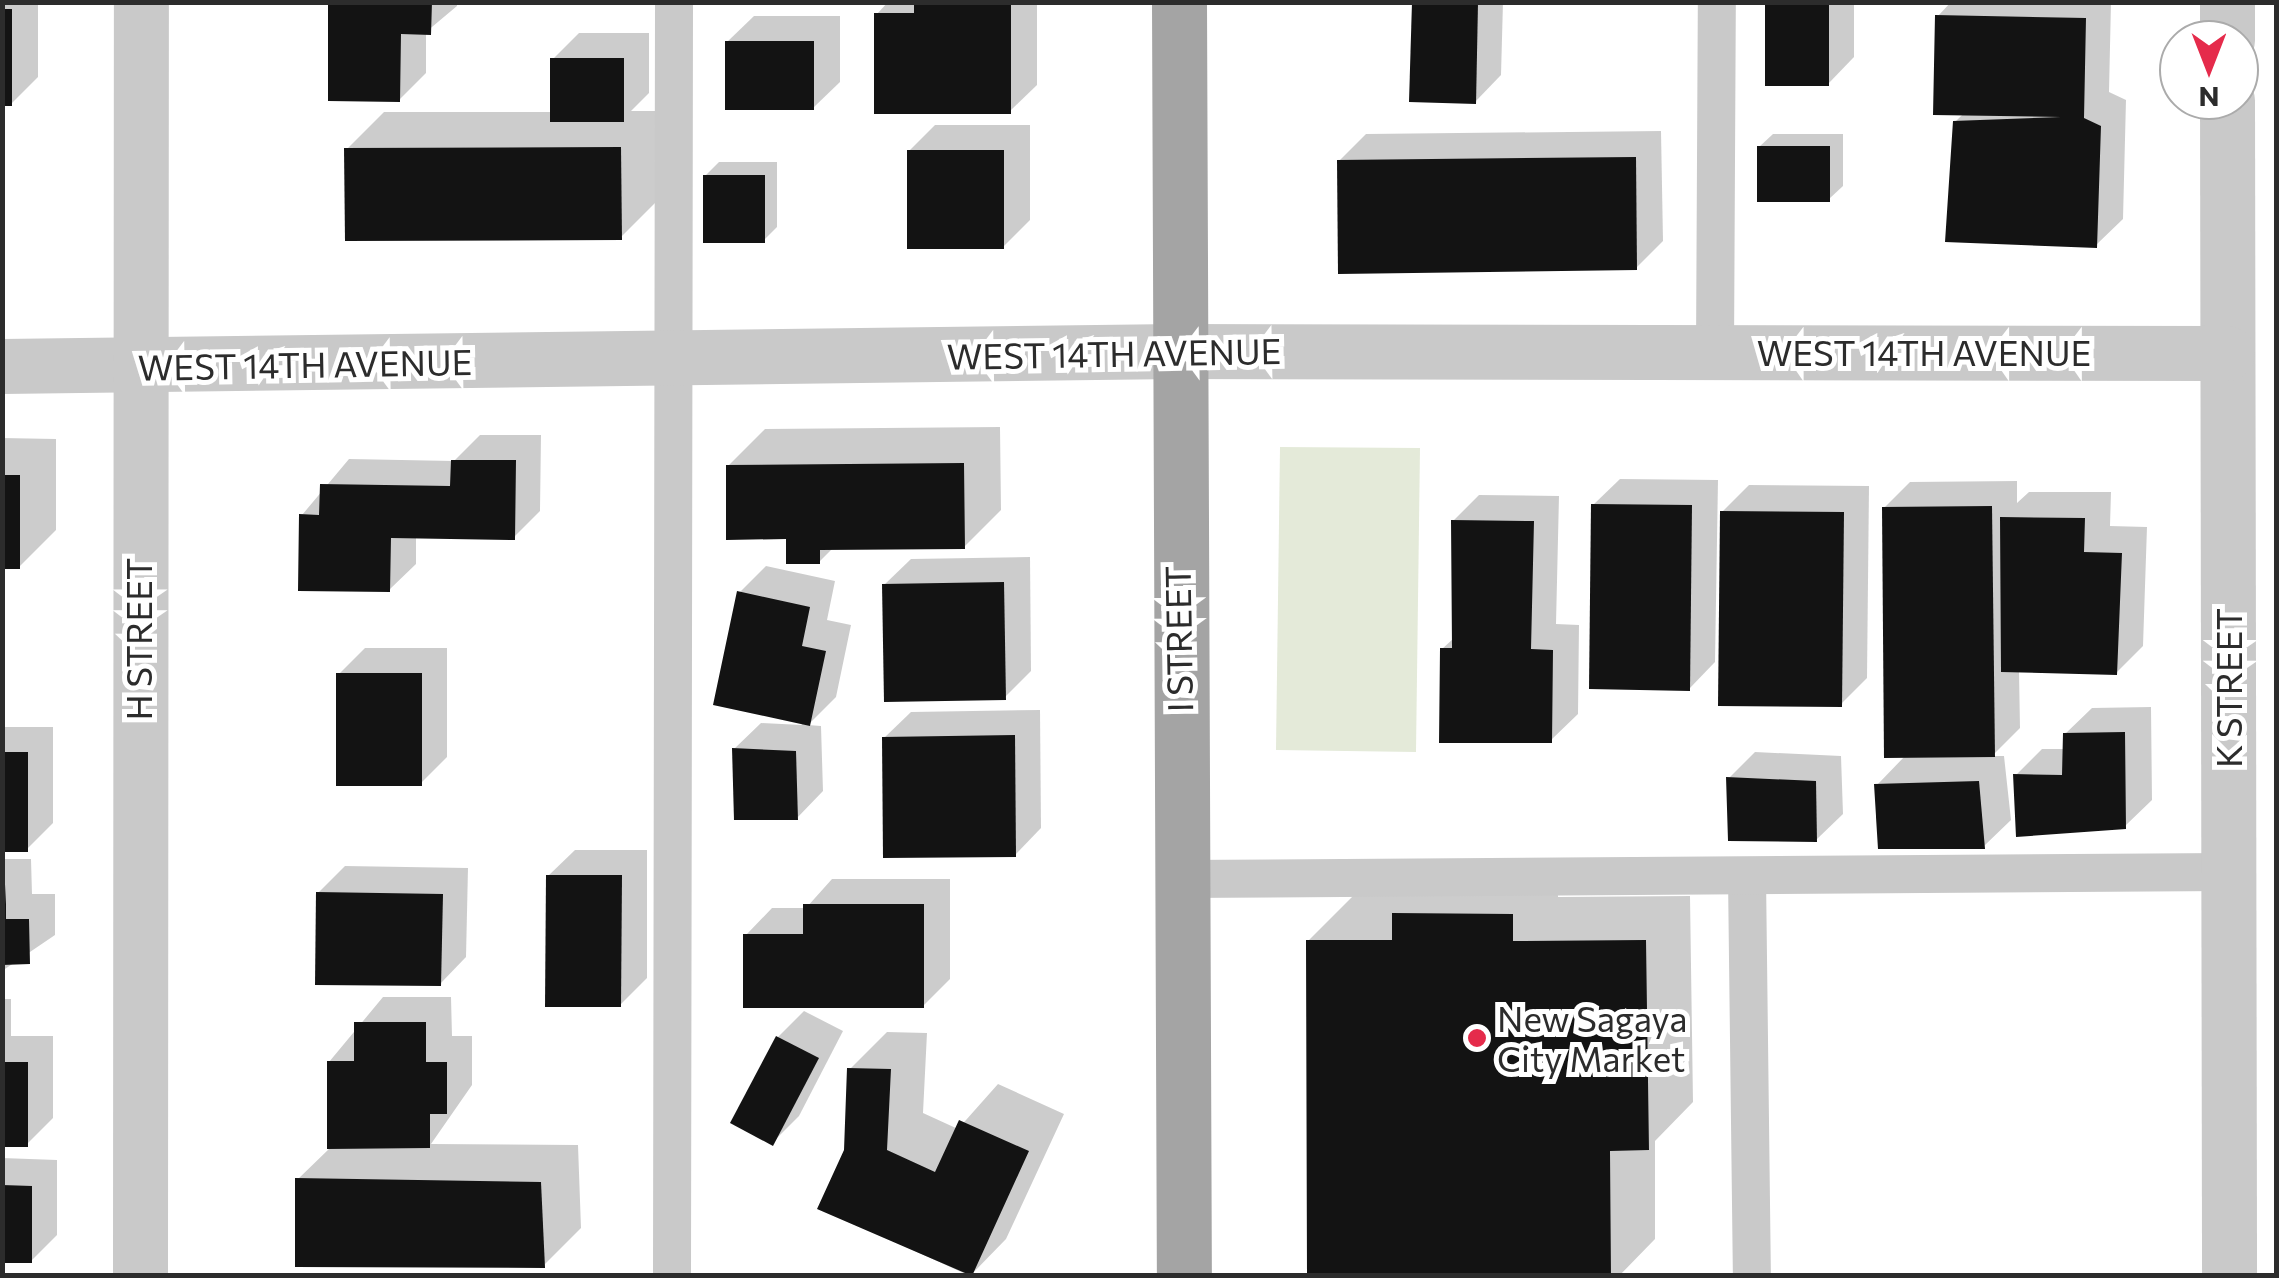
<!DOCTYPE html>
<html>
<head>
<meta charset="utf-8">
<style>
  body { margin:0 }
  #map { position:relative; width:2279px; height:1278px; overflow:hidden; background:#fff; font-family:Commissioner,sans-serif }
  div>[style] { position:absolute }
  .green>* { inset:0; background:#e4ead9 }
  .shadow>* { inset:0; background:#0003 }
  .building>* { inset:0; background:#131313 }
  .lane>* { height:38px; margin:-19px; padding:0 19px; transform-origin:19px; border-radius:19px; background:#c9c9c9 }
  .street>* { height:55px; margin:-27.5px; padding:0 27.5px; transform-origin:27.5px; border-radius:27.5px; background:#c9c9c9 }
  .primary>* { height:55px; margin:-27.5px; padding:0 27.5px; transform-origin:27.5px; border-radius:27.5px; background:#a4a4a4 }
  .dots>* { width:28px; height:28px; translate:-50% -50%; box-sizing:border-box; border:5px solid #fff; border-radius:50% }
  span { translate:-50% -50%; white-space:nowrap; text-align:center; line-height:1.15; -webkit-text-stroke:10px #fff; paint-order:stroke }
  .street-label { font-size:35px; color:#2c2c2c }
  .poi-label { font-size:35px; color:#2c2c2c }
  .left { translate:0 -50%; text-align:left }
  .frame { position:absolute; inset:0; border:5px solid #2c2c2c; pointer-events:none }
  .north { position:absolute; left:2159px; top:20px; width:100px; height:100px; box-sizing:border-box; background:#fff; border:2px solid #ababab; border-radius:50%; rotate:180deg; font-size:28px; font-weight:700; line-height:40px; text-align:center; color:#2c2c2c }
  .north::after { content:''; display:block; margin:auto; width:35px; height:45px; background:#e52b4b; clip-path:polygon(50% 0,100% 100%,50% 72%,0 100%) }
</style>
</head>
<body>
<div id="map">
  <div class="green">
    <i style="clip-path:polygon(1280px 447px,1420px 448px,1416px 752px,1276px 750px)"></i>
  </div>
  <div class="shadow">
    <i style="clip-path:polygon(2px 2px,38px 2px,38px 77px,11px 104px,2px 104px)"></i>
    <i style="clip-path:polygon(331px 2px,457px 2px,457px 6px,426px 32px,426px 73px,399px 100px)"></i>
    <i style="clip-path:polygon(888px 2px,1037px 2px,1037px 85px,1010px 111px,877px 14px)"></i>
    <i style="clip-path:polygon(1414px 2px,1503px 2px,1501px 75px,1475px 102px)"></i>
    <i style="clip-path:polygon(1768px 2px,1854px 2px,1854px 57px,1828px 84px)"></i>
    <i style="clip-path:polygon(1951px 2px,2111px 2px,2109px 92px,2126px 100px,2123px 219px,2096px 245px,1955px 122px,1964px 113px,1938px 16px)"></i>
    <i style="clip-path:polygon(754px 16px,840px 16px,840px 82px,813px 108px,727px 42px)"></i>
    <i style="clip-path:polygon(579px 33px,649px 33px,649px 93px,631px 111px,657px 111px,658px 200px,621px 237px,347px 149px,384px 112px,553px 112px,553px 59px)"></i>
    <i style="clip-path:polygon(935px 125px,1030px 125px,1030px 220px,1003px 247px,909px 151px)"></i>
    <i style="clip-path:polygon(1661px 131px,1663px 241px,1636px 268px,1339px 161px,1366px 134px)"></i>
    <i style="clip-path:polygon(1773px 134px,1843px 134px,1843px 186px,1829px 199px,1759px 147px)"></i>
    <i style="clip-path:polygon(719px 162px,777px 162px,777px 227px,764px 240px,705px 176px)"></i>
    <i style="clip-path:polygon(1000px 427px,1001px 510px,964px 547px,833px 548px,819px 562px,728px 466px,765px 429px)"></i>
    <i style="clip-path:polygon(480px 435px,541px 435px,540px 511px,514px 537px,416px 536px,416px 564px,389px 590px,302px 515px,349px 459px,454px 461px)"></i>
    <i style="clip-path:polygon(2px 438px,56px 439px,56px 530px,19px 567px,2px 567px)"></i>
    <i style="clip-path:polygon(1620px 479px,1718px 480px,1715px 662px,1689px 689px,1593px 505px)"></i>
    <i style="clip-path:polygon(2017px 481px,2017px 503px,2029px 492px,2111px 492px,2110px 526px,2147px 527px,2143px 646px,2116px 673px,2019px 670px,2020px 728px,1992px 756px,2004px 756px,2011px 820px,1984px 846px,1877px 785px,1905px 756px,1884px 508px,1910px 482px)"></i>
    <i style="clip-path:polygon(1749px 485px,1869px 486px,1867px 678px,1841px 704px,1722px 512px)"></i>
    <i style="clip-path:polygon(1479px 495px,1559px 496px,1556px 624px,1579px 625px,1578px 714px,1551px 740px,1442px 649px,1454px 638px,1453px 521px)"></i>
    <i style="clip-path:polygon(1030px 557px,1031px 671px,1005px 697px,884px 585px,911px 559px)"></i>
    <i style="clip-path:polygon(766px 566px,835px 581px,827px 620px,851px 625px,836px 697px,808px 725px,821px 726px,823px 791px,797px 818px,734px 749px,761px 723px,802px 725px,739px 593px)"></i>
    <i style="clip-path:polygon(365px 648px,447px 648px,447px 757px,421px 783px,339px 674px)"></i>
    <i style="clip-path:polygon(2151px 707px,2152px 800px,2125px 826px,2016px 775px,2042px 749px,2065px 749px,2065px 734px,2092px 708px)"></i>
    <i style="clip-path:polygon(1040px 710px,1041px 828px,1015px 855px,884px 738px,911px 712px)"></i>
    <i style="clip-path:polygon(2px 727px,53px 727px,53px 823px,27px 849px,2px 849px)"></i>
    <i style="clip-path:polygon(1755px 752px,1841px 756px,1843px 814px,1816px 840px,1729px 778px)"></i>
    <i style="clip-path:polygon(575px 850px,647px 850px,647px 978px,620px 1005px,548px 876px)"></i>
    <i style="clip-path:polygon(2px 859px,31px 859px,32px 894px,55px 894px,55px 935px,2px 971px)"></i>
    <i style="clip-path:polygon(345px 866px,468px 868px,466px 957px,440px 984px,318px 893px)"></i>
    <i style="clip-path:polygon(1557px 870px,1558px 897px,1690px 896px,1693px 1102px,1655px 1141px,1655px 1239px,1619px 1276px,1309px 1276px,1308px 941px,1353px 896px)"></i>
    <i style="clip-path:polygon(832px 879px,950px 879px,950px 979px,923px 1006px,746px 935px,772px 908px,806px 908px)"></i>
    <i style="clip-path:polygon(383px 997px,451px 997px,452px 1036px,472px 1036px,472px 1085px,431px 1144px,578px 1145px,581px 1228px,544px 1265px,298px 1179px,330px 1148px,329px 1062px)"></i>
    <i style="clip-path:polygon(2px 999px,11px 999px,11px 1036px,53px 1036px,53px 1118px,27px 1144px,2px 1144px)"></i>
    <i style="clip-path:polygon(804px 1011px,843px 1031px,799px 1116px,772px 1143px,778px 1037px)"></i>
    <i style="clip-path:polygon(887px 1032px,927px 1033px,923px 1113px,958px 1129px,998px 1084px,1064px 1114px,1006px 1239px,970px 1276px,820px 1208px,846px 1151px,850px 1069px)"></i>
    <i style="clip-path:polygon(2px 1158px,57px 1160px,57px 1235px,31px 1261px,2px 1260px)"></i>
  </div>
  <div class="building">
    <i style="clip-path:polygon(328px 2px,432px 2px,431px 35px,401px 34px,400px 102px,328px 101px)"></i>
    <i style="clip-path:polygon(914px 2px,1011px 2px,1011px 114px,874px 114px,874px 13px,914px 13px)"></i>
    <i style="clip-path:polygon(1412px 2px,1478px 3px,1476px 104px,1409px 102px)"></i>
    <i style="clip-path:polygon(1765px 2px,1829px 2px,1829px 86px,1765px 86px)"></i>
    <i style="clip-path:polygon(2px 9px,12px 9px,12px 106px,2px 106px)"></i>
    <i style="clip-path:polygon(1935px 15px,2086px 18px,2084px 118px,2101px 126px,2097px 248px,1945px 242px,1953px 121px,2061px 117px,1933px 115px)"></i>
    <i style="clip-path:polygon(725px 41px,814px 41px,814px 110px,725px 110px)"></i>
    <i style="clip-path:polygon(550px 58px,624px 58px,624px 122px,550px 122px)"></i>
    <i style="clip-path:polygon(1757px 146px,1830px 146px,1830px 202px,1757px 202px)"></i>
    <i style="clip-path:polygon(621px 147px,622px 240px,345px 241px,344px 148px)"></i>
    <i style="clip-path:polygon(907px 150px,1004px 150px,1004px 249px,907px 249px)"></i>
    <i style="clip-path:polygon(1636px 157px,1637px 270px,1338px 274px,1337px 160px)"></i>
    <i style="clip-path:polygon(703px 175px,765px 175px,765px 243px,703px 243px)"></i>
    <i style="clip-path:polygon(451px 460px,516px 460px,515px 540px,391px 538px,390px 592px,298px 591px,299px 514px,319px 515px,320px 484px,450px 486px)"></i>
    <i style="clip-path:polygon(964px 463px,965px 549px,820px 550px,820px 564px,786px 564px,786px 539px,726px 540px,726px 465px)"></i>
    <i style="clip-path:polygon(2px 475px,20px 475px,20px 569px,2px 569px)"></i>
    <i style="clip-path:polygon(1591px 504px,1692px 505px,1690px 691px,1589px 689px)"></i>
    <i style="clip-path:polygon(1992px 506px,1995px 757px,1884px 758px,1882px 507px)"></i>
    <i style="clip-path:polygon(1720px 511px,1844px 512px,1842px 707px,1718px 706px)"></i>
    <i style="clip-path:polygon(2000px 517px,2085px 518px,2084px 552px,2122px 553px,2117px 675px,2001px 672px)"></i>
    <i style="clip-path:polygon(1451px 520px,1534px 521px,1531px 649px,1553px 650px,1552px 743px,1439px 743px,1440px 648px,1452px 648px)"></i>
    <i style="clip-path:polygon(1004px 582px,1006px 700px,884px 702px,882px 584px)"></i>
    <i style="clip-path:polygon(737px 591px,810px 607px,802px 646px,826px 651px,810px 726px,713px 705px)"></i>
    <i style="clip-path:polygon(336px 673px,422px 673px,422px 786px,336px 786px)"></i>
    <i style="clip-path:polygon(2125px 732px,2126px 829px,2016px 837px,2013px 774px,2062px 775px,2063px 733px)"></i>
    <i style="clip-path:polygon(1015px 735px,1016px 857px,883px 858px,882px 737px)"></i>
    <i style="clip-path:polygon(732px 748px,796px 751px,798px 820px,734px 820px)"></i>
    <i style="clip-path:polygon(2px 752px,28px 752px,28px 852px,2px 852px)"></i>
    <i style="clip-path:polygon(1726px 777px,1816px 781px,1817px 842px,1728px 841px)"></i>
    <i style="clip-path:polygon(1979px 781px,1985px 849px,1878px 849px,1874px 784px)"></i>
    <i style="clip-path:polygon(546px 875px,622px 875px,621px 1007px,545px 1007px)"></i>
    <i style="clip-path:polygon(6px 884px,6px 919px,29px 919px,30px 964px,2px 965px)"></i>
    <i style="clip-path:polygon(316px 892px,443px 894px,441px 986px,315px 985px)"></i>
    <i style="clip-path:polygon(803px 904px,924px 904px,924px 1008px,743px 1008px,743px 934px,803px 934px)"></i>
    <i style="clip-path:polygon(1392px 913px,1513px 914px,1513px 941px,1646px 940px,1649px 1150px,1610px 1151px,1611px 1276px,1307px 1276px,1306px 940px,1392px 940px)"></i>
    <i style="clip-path:polygon(354px 1022px,426px 1022px,426px 1062px,447px 1062px,447px 1114px,430px 1114px,430px 1148px,327px 1149px,327px 1061px,354px 1061px)"></i>
    <i style="clip-path:polygon(776px 1036px,819px 1058px,773px 1146px,730px 1123px)"></i>
    <i style="clip-path:polygon(2px 1062px,28px 1062px,28px 1147px,2px 1147px)"></i>
    <i style="clip-path:polygon(847px 1068px,891px 1069px,887px 1150px,935px 1172px,959px 1120px,1029px 1151px,972px 1276px,817px 1209px,844px 1150px)"></i>
    <i style="clip-path:polygon(295px 1178px,541px 1182px,545px 1268px,295px 1267px)"></i>
    <i style="clip-path:polygon(2px 1185px,32px 1186px,32px 1263px,2px 1263px)"></i>
  </div>
  <div class="lane">
    <i style="left:1715px;top:352px;width:350px;rotate:-89.7deg"></i>
    <i style="left:1747px;top:876px;width:400px;rotate:89.3deg"></i>
    <i style="left:1180px;top:879px;width:1048px;rotate:-0.38deg"></i>
    <i style="left:672px;top:1276px;width:1274px;rotate:-89.91deg"></i>
  </div>
  <div class="street">
    <i style="left:2227px;top:40px;width:38px;rotate:-90deg"></i>
    <i style="left:2227px;top:100px;width:1176px;rotate:89.9deg"></i>
    <i style="left:2px;top:366px;width:1174px;rotate:-0.73deg"></i>
    <i style="left:1176px;top:351px;width:1051px;rotate:0.11deg"></i>
    <i style="left:140px;top:1276px;width:1274px;rotate:-89.96deg"></i>
  </div>
  <div class="primary">
    <i style="left:1179px;top:2px;width:1274px;rotate:89.78deg"></i>
  </div>
  <div class="dots">
    <i style="left:1477px;top:1038px;background:#e52b4b"></i>
  </div>
  <div class="street-label">
    <span style="left:1924px;top:352px">WEST 14TH AVENUE</span>
    <span style="left:1114px;top:353px;rotate:-1deg">WEST 14TH AVENUE</span>
    <span style="left:305px;top:364px;rotate:-1deg">WEST 14TH AVENUE</span>
    <span style="left:138px;top:639px;rotate:-90deg">H STREET</span>
    <span style="left:1178px;top:639px;rotate:-91deg">I STREET</span>
    <span style="left:2228px;top:688px;rotate:-90deg">K STREET</span>
  </div>
  <div class="poi-label">
    <span class="left" style="left:1497px;top:1038px">New Sagaya<br>City Market</span>
  </div>
  <div class="frame"></div>
  <div class="north">N</div>
</div>
</body>
</html>
